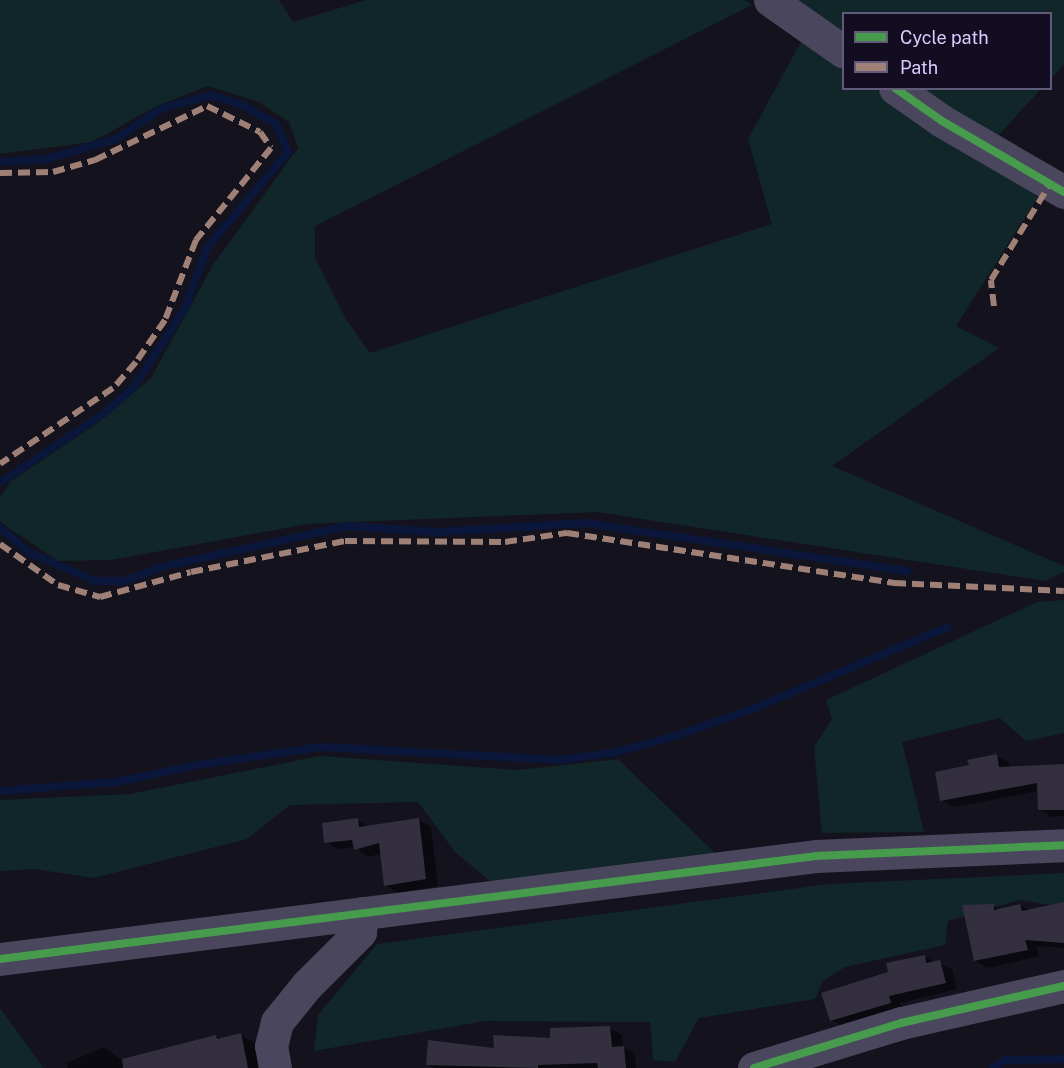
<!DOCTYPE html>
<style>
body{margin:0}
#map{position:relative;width:1064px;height:1068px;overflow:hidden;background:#14121d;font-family:"Public Sans",sans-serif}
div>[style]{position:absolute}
.green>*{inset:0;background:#112629}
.shadow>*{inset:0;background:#0007}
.stream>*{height:8px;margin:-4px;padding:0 4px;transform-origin:4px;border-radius:4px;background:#0a173b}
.building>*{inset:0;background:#332f3f}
.minor>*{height:33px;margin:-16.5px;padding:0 16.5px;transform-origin:16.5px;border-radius:16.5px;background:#4a465e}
.quiet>*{height:6px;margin-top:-3px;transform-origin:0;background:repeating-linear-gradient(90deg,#9e8076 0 12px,transparent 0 18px)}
.cycleway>*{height:8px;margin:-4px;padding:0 4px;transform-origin:4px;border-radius:4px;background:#469c4c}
span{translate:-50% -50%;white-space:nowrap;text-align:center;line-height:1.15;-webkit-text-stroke:5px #120d21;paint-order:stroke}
.legend{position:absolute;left:842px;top:12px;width:210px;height:78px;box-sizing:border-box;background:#120d21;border:2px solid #615a7a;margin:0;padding:8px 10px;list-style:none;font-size:18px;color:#d7cdff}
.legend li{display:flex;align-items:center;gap:12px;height:30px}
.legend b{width:30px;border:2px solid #615a7a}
</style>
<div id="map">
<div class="green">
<i style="clip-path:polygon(0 0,279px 0,293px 22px,366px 0,745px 0,752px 5px,315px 226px,315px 258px,346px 319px,370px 353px,772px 224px,748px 139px,802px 40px,843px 67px,844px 88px,875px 89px,1038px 197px,956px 326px,999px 348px,832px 466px,1064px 566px,1064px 572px,1045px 581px,597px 512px,308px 524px,111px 560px,58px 561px,0 522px,0 497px,11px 481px,96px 424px,151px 378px,213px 265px,298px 148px,289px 122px,259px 102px,208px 86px,157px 106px,92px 142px,0 154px)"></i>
<i style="clip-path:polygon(792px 0,1064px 0,1064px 64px,1051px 79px,1050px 14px,844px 14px,843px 36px)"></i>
<i style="clip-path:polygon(918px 89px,1041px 89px,993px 141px)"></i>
<i style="clip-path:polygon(1064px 600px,1064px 733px,1026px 741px,1000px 718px,902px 742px,924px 832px,822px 833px,814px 747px,832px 719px,826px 700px,1037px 602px)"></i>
<i style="clip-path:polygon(320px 756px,518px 770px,618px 759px,715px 853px,491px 882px,455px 852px,418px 802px,290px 805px,247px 839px,94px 878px,34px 869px,0 871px,0 800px,130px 794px)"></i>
<i style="clip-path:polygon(1064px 873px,1064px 907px,1019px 900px,948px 921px,945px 945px,845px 967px,823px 981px,815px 999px,699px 1018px,675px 1062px,653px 1060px,650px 1022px,485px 1021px,314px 1051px,318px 1015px,377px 944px,829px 884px)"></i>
<i style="clip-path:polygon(0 1008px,40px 1063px,44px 1068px,0 1068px)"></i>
</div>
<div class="shadow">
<i style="clip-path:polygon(996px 755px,1009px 763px,1010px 768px,1064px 766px,1064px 816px,1052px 817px,1040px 810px,1039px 791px,954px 807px,942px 800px,970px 767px)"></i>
<i style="clip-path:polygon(357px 820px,370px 827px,418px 820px,431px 827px,438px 886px,398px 893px,386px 885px,382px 853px,368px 857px,355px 847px,338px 849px,326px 842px)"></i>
<i style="clip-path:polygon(1020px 905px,1030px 911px,1064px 907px,1064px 948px,1037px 946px,1039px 956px,988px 968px,975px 961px,994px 906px,1001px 910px)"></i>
<i style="clip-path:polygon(925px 957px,952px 969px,957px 989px,900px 1003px,903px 1010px,844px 1027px,831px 1020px,889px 973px)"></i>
<i style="clip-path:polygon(610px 1028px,622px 1035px,623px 1047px,635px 1054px,636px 1068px,434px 1068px,427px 1064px)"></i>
<i style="clip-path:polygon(241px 1035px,255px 1043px,269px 1068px,68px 1068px,66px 1063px,105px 1047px,121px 1060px,216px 1036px,221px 1039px)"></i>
</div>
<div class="stream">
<i style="left:0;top:162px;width:47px;rotate:-3.7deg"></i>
<i style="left:47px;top:159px;width:72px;rotate:-16.2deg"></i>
<i style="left:116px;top:139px;width:54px;rotate:-33.7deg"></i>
<i style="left:161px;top:109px;width:51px;rotate:-15.9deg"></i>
<i style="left:210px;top:95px;width:31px;rotate:17deg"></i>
<i style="left:240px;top:104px;width:41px;rotate:29.1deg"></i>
<i style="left:276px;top:124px;width:30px;rotate:67deg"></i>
<i style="left:288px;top:152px;width:126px;rotate:130.2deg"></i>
<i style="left:207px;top:248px;width:64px;rotate:110.1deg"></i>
<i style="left:185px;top:308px;width:94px;rotate:122.8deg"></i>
<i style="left:134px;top:387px;width:41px;rotate:138.9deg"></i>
<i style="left:103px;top:414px;width:124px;rotate:146.2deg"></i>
<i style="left:0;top:528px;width:41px;rotate:39.1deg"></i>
<i style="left:32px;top:554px;width:69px;rotate:22.9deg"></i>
<i style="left:96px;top:581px;width:29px"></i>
<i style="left:125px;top:581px;width:39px;rotate:-21deg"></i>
<i style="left:161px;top:567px;width:191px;rotate:-12.4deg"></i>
<i style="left:348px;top:526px;width:89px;rotate:3.9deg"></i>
<i style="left:437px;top:532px;width:148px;rotate:-3.5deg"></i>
<i style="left:585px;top:523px;width:326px;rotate:8.5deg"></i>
<i style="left:0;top:791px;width:116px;rotate:-4.4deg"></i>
<i style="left:116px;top:782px;width:89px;rotate:-11.7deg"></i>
<i style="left:203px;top:764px;width:119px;rotate:-8.2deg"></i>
<i style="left:321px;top:747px;width:239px;rotate:3.1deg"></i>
<i style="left:560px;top:760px;width:57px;rotate:-8.1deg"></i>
<i style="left:616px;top:752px;width:65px;rotate:-15.1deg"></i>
<i style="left:679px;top:735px;width:81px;rotate:-19.6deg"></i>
<i style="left:755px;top:708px;width:209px;rotate:-22.8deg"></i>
<i style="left:993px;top:1068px;width:14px;rotate:-34deg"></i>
<i style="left:1005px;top:1060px;width:59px;rotate:-1deg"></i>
</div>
<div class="building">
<i style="clip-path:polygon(997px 754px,999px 767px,1064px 764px,1064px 810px,1038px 810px,1037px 783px,940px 801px,935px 772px,969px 765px,967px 760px)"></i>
<i style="clip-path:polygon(358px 818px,359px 827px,419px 818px,426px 879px,384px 886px,379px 843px,354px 850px,352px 840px,324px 843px,322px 823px)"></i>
<i style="clip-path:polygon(1064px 902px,1064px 943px,1025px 940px,1028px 950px,974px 961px,962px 905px,994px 904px,994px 910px,1020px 904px,1022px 911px)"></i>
<i style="clip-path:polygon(925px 955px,926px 963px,940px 960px,946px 983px,889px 996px,891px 1003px,830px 1021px,821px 993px,888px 972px,886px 963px)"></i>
<i style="clip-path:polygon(610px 1026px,612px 1047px,624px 1046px,626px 1068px,598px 1068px,597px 1063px,538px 1065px,538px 1068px,426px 1065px,428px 1040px,494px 1048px,493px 1035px,550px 1038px,550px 1028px)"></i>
<i style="clip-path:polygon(241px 1033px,248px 1068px,123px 1068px,122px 1059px,216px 1035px,217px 1039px)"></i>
</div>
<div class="minor">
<i style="left:770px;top:0;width:90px;rotate:35.1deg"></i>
<i style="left:895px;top:88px;width:57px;rotate:35.1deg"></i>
<i style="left:942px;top:121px;width:141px;rotate:30.2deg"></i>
<i style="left:0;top:959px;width:822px;rotate:-7.19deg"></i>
<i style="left:816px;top:856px;width:248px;rotate:-2.5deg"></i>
<i style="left:275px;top:1068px;width:22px;rotate:-100deg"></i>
<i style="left:271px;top:1046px;width:25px;rotate:-76deg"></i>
<i style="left:277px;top:1022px;width:48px;rotate:-51deg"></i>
<i style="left:307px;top:985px;width:75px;rotate:-45deg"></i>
<i style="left:360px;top:932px;width:19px;rotate:-84deg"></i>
<i style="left:754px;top:1068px;width:154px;rotate:-17deg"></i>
<i style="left:901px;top:1023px;width:167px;rotate:-12.8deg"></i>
</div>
<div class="quiet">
<i style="left:0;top:173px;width:53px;rotate:-1.1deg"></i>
<i style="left:53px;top:172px;width:44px;rotate:-15.9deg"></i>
<i style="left:95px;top:160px;width:124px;rotate:-25.7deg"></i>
<i style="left:207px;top:106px;width:59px;rotate:26.1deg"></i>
<i style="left:260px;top:132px;width:19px;rotate:55deg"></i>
<i style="left:271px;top:148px;width:119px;rotate:129.2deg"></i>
<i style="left:196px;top:240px;width:86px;rotate:111.2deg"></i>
<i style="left:165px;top:320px;width:51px;rotate:124.6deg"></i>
<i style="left:136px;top:362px;width:35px;rotate:131deg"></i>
<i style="left:113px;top:388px;width:136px;rotate:146.1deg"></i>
<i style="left:994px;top:306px;width:26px;rotate:-97deg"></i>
<i style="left:991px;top:280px;width:113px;rotate:-58.4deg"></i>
<i style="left:0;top:544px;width:71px;rotate:35.3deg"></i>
<i style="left:58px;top:585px;width:44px;rotate:15.9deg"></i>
<i style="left:100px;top:597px;width:94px;rotate:-15.4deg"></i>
<i style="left:191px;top:572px;width:157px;rotate:-11.4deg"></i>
<i style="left:345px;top:541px;width:160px;rotate:0.4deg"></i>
<i style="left:505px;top:542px;width:63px;rotate:-8.3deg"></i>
<i style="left:567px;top:533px;width:331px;rotate:8.7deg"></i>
<i style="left:894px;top:583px;width:170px;rotate:2.7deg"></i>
</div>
<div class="cycleway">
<i style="left:895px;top:88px;width:57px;rotate:35.1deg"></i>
<i style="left:942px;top:121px;width:141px;rotate:30.2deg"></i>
<i style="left:0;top:959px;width:822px;rotate:-7.19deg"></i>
<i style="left:816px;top:856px;width:248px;rotate:-2.5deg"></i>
<i style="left:754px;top:1068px;width:154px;rotate:-17deg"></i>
<i style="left:901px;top:1023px;width:167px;rotate:-12.8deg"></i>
</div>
<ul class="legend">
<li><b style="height:8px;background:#469c4c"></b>Cycle path</li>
<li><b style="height:8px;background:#9e8076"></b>Path</li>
</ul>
</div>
